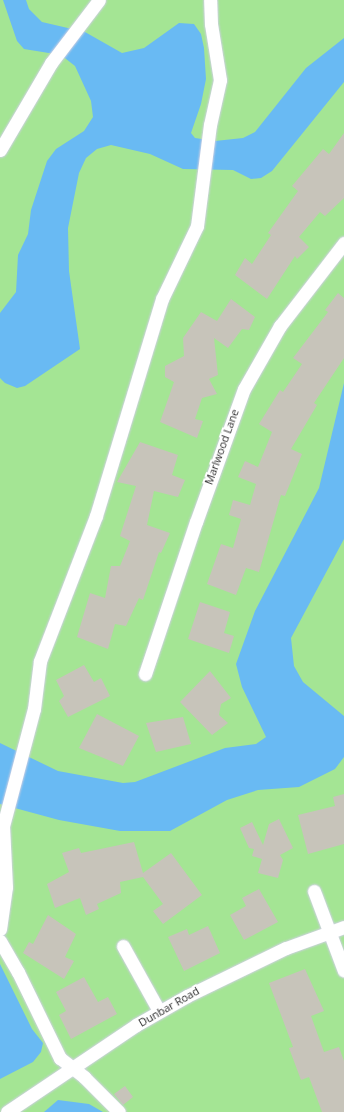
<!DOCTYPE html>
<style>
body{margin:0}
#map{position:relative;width:344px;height:1112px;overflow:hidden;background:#ece7da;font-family:"Open Sans",sans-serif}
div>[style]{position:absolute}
.green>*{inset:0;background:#a4e594}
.water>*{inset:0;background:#69baf3}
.building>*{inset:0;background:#c7c4ba}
.roads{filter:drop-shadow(0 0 1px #cfd0e3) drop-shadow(0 0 1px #cfd0e3)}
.minor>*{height:13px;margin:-6.5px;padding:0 6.5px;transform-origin:6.5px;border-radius:6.5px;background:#fff}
span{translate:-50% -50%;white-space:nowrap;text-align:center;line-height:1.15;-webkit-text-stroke:4px #fff;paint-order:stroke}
.street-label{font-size:11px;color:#292929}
</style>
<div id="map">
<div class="green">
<i style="clip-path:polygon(0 0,344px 0,344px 1112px,0 1112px)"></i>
</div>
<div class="water">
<i style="clip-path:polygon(3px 0,26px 0,29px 9px,42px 22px,85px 32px,122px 53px,144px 48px,179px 23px,194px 24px,201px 34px,204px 48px,206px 79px,201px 104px,191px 133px,195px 138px,215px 141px,243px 138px,255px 132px,306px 68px,344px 38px,344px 82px,272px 171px,261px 178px,251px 179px,233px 170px,183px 169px,150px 154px,111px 145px,97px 149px,86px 158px,79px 173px,68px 228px,69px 271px,80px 349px,25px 386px,17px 388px,5px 383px,0 378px,0 313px,16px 292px,18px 255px,28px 234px,31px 210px,47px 161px,56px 149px,84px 131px,93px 117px,91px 101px,75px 66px,61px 55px,24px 49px,17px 41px)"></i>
<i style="clip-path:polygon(344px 383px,344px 539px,291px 638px,294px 666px,303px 682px,344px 716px,344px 757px,335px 769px,299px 787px,258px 790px,227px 800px,170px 831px,120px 831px,59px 820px,0 804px,0 743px,58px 771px,123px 783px,135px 782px,225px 748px,256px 744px,266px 737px,242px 687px,236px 664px,255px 611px,319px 488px)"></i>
<i style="clip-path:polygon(0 964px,32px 1029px,43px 1043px,41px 1052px,33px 1062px,0 1079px)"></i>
<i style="clip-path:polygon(58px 1100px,89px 1104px,103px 1112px,44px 1112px)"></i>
</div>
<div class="building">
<i style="clip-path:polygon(344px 133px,344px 198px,325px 216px,320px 212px,299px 237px,309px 247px,297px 259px,295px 256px,267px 299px,235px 275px,245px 258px,252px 264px,271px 235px,268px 233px,298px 191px,292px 186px,323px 149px,329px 154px)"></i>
<i style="clip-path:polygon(338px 293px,344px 298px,344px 358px,314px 403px,317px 405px,291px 449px,302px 454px,285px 496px,281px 495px,259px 572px,246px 568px,236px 595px,207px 584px,221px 544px,233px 548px,241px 519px,229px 515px,233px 500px,250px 505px,256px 484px,238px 477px,245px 461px,258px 467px,272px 432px,259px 424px,280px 390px,283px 392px,302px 364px,293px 358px,328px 312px,325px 310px)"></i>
<i style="clip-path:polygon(231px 299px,255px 317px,249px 330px,242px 329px,228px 348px,214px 338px,218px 375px,209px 379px,217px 394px,202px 398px,195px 419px,203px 421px,197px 438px,160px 422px,174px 382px,165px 377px,165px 366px,184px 356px,183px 338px,201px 312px,217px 321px)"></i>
<i style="clip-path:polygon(140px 442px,178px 455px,172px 475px,185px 480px,178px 497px,154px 491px,147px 525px,170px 533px,161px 553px,159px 552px,143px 600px,139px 598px,126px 626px,115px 624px,108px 649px,77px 637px,90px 593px,105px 598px,111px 566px,120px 566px,130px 541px,120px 536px,136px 486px,117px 482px)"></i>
<i style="clip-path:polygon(200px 602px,230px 612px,224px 633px,234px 636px,229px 653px,188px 639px)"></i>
<i style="clip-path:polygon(84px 665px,94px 682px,101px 678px,110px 696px,68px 717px,59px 701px,64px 696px,56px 680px)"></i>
<i style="clip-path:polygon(210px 671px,231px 698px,221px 704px,219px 715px,228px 723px,212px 735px,180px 702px)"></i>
<i style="clip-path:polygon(97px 714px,139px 736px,123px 766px,79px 748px)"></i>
<i style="clip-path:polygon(183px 717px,191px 744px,156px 752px,146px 723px)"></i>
<i style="clip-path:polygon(344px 794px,344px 844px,308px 854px,298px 815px,335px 806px,333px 797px)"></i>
<i style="clip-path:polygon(279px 819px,293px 848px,280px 855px,283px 860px,278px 878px,258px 873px,262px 859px,252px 856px,254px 849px,249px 848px,240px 828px,252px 822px,263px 845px,269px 824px)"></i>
<i style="clip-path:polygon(134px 842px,143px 873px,171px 853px,202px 895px,163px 924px,153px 911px,163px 904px,143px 877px,120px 882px,121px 893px,97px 904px,99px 909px,86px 915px,80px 898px,55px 908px,47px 884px,69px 872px,62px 853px,79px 848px,81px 853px)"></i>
<i style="clip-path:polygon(259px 889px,278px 922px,244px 940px,230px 915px,246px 906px,242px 898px)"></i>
<i style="clip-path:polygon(48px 915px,76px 934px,65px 957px,74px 961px,64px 979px,23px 953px,29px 942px,33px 944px)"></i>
<i style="clip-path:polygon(208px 926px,220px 953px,184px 971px,168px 937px,187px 929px,189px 935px)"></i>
<i style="clip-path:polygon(305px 969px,324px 1011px,311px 1016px,324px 1052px,339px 1047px,344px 1061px,344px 1112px,322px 1112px,309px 1077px,301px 1080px,289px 1048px,293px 1047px,269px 983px)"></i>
<i style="clip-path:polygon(84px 977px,98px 1002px,108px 997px,117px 1014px,71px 1039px,59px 1015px,66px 1011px,56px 992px)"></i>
<i style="clip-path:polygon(125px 1086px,133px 1097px,123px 1105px,114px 1094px)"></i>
</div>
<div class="roads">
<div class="minor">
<i style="left:0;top:150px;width:101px;rotate:-59.6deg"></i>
<i style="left:51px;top:63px;width:79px;rotate:-52.7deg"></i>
<i style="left:145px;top:674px;width:160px;rotate:-71.5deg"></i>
<i style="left:196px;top:522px;width:141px;rotate:-70.2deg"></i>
<i style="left:244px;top:389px;width:73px;rotate:-60.3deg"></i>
<i style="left:280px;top:326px;width:105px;rotate:-52.4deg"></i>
<i style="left:314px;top:891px;width:85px;rotate:69.4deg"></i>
<i style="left:0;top:929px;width:42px;rotate:-81.9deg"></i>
<i style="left:6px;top:887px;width:61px;rotate:-92.8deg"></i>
<i style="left:3px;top:826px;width:121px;rotate:-75.2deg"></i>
<i style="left:34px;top:709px;width:48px;rotate:-82.9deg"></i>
<i style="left:40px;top:661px;width:155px;rotate:-68.9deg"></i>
<i style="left:96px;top:516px;width:227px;rotate:-73.1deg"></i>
<i style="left:162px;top:299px;width:81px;rotate:-64.4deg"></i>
<i style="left:197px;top:226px;width:102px;rotate:-82.7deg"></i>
<i style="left:210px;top:125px;width:46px;rotate:-77.5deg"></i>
<i style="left:220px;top:80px;width:57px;rotate:-99.1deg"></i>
<i style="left:211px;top:24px;width:24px;rotate:-92deg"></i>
<i style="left:0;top:941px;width:36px;rotate:60deg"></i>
<i style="left:18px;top:972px;width:96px;rotate:64deg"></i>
<i style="left:60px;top:1058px;width:31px;rotate:38deg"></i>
<i style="left:84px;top:1077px;width:49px;rotate:45deg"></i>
<i style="left:123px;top:946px;width:74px;rotate:61deg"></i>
<i style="left:7px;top:1112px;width:156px;rotate:-34deg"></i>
<i style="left:136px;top:1025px;width:59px;rotate:-29.6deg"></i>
<i style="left:187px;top:996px;width:110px;rotate:-25.9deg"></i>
<i style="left:286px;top:948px;width:62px;rotate:-19.9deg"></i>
</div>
</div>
<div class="street-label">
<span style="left:222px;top:447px;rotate:-70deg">Marlwood Lane</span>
<span style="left:169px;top:1007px;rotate:-30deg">Dunbar Road</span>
</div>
</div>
